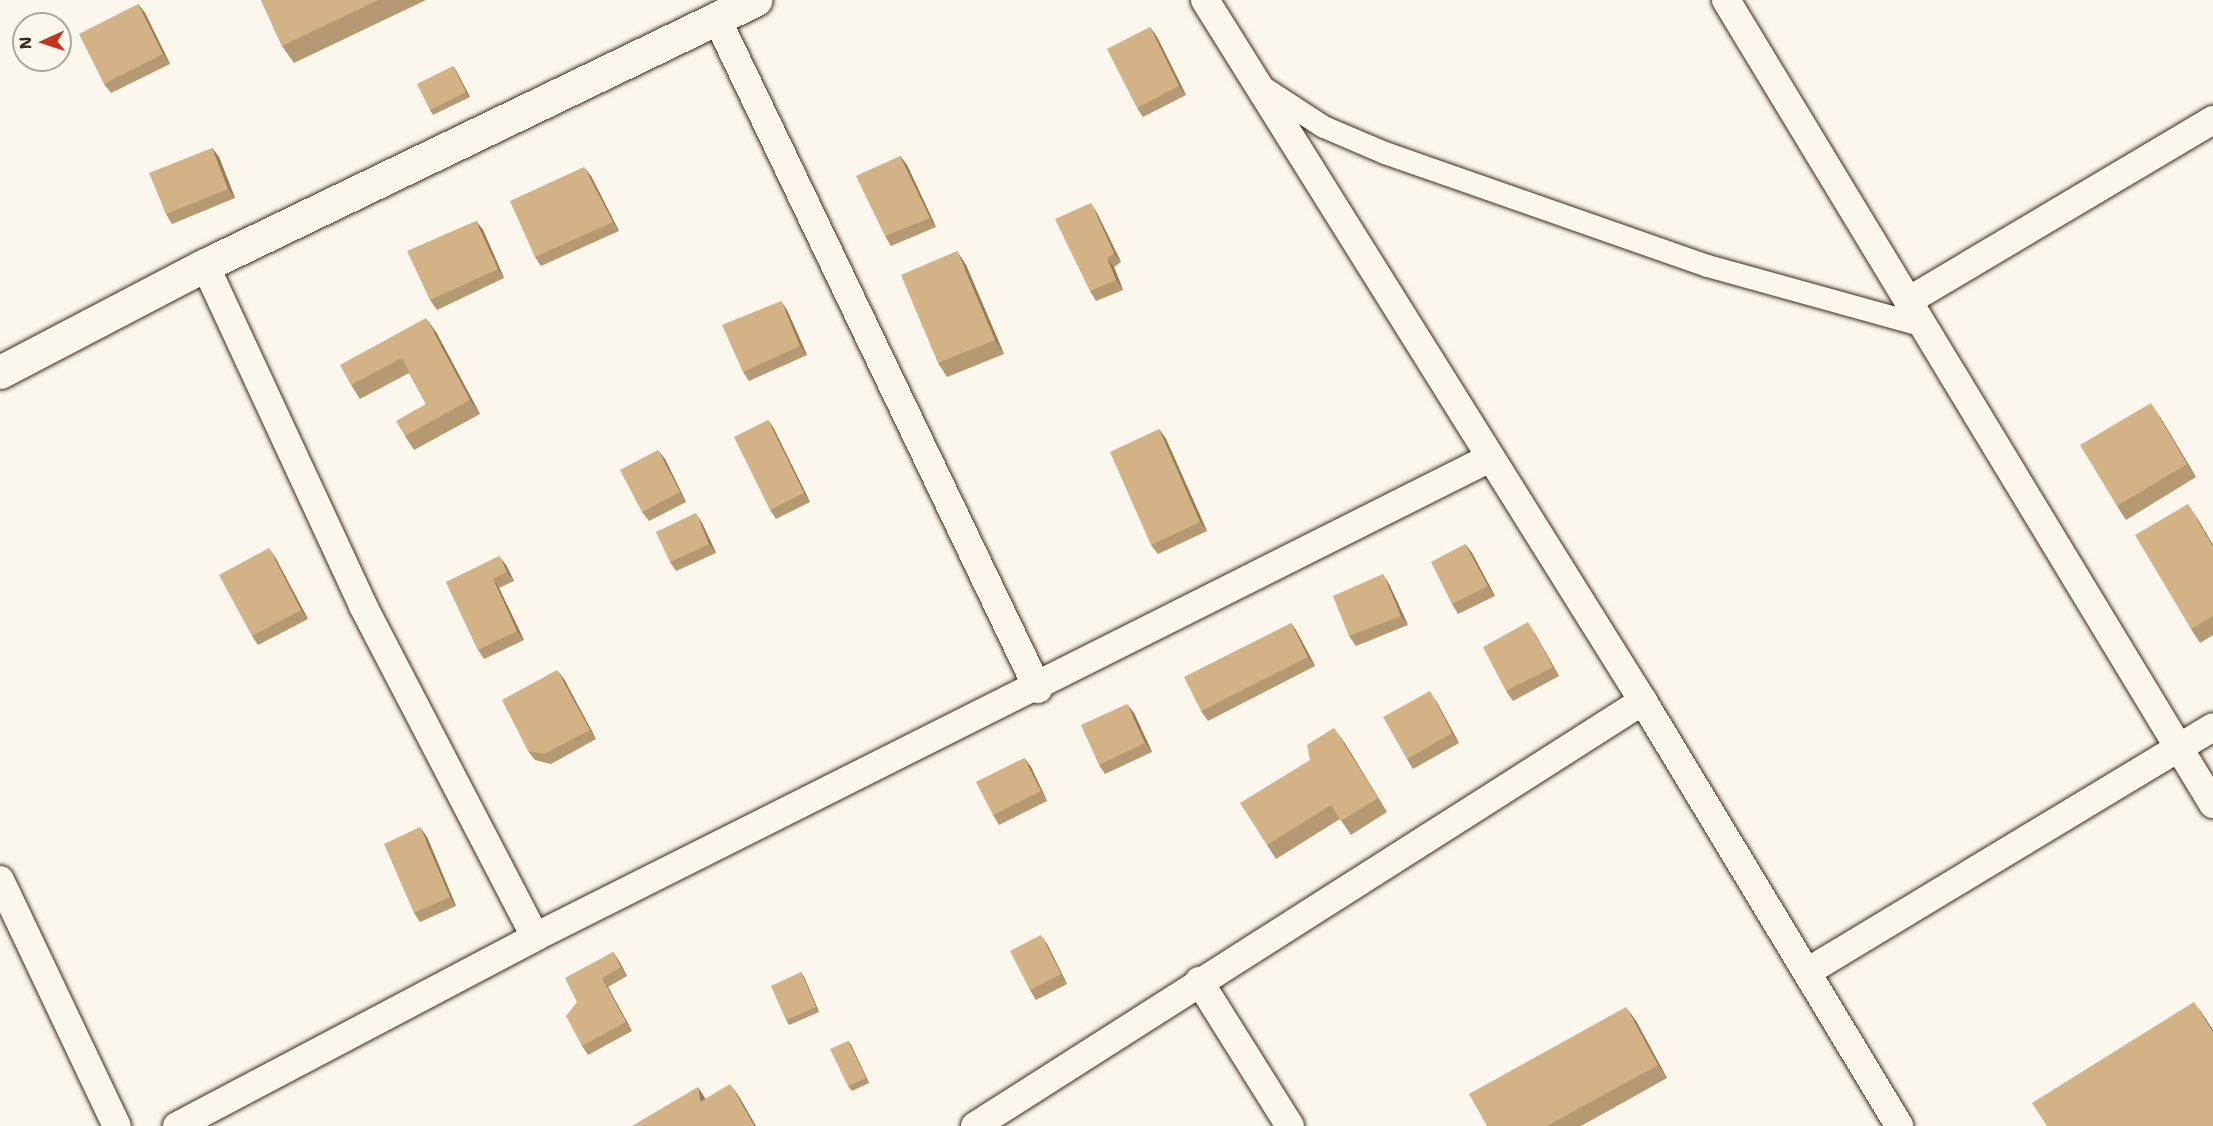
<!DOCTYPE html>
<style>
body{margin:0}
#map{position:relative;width:2213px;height:1126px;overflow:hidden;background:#fbf7ec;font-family:"Shantell Sans",sans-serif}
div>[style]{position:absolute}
.roads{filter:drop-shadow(0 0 2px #3b2a1e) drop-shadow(0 0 2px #3b2a1e)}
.pedestrian>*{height:22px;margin:-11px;padding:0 11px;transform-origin:11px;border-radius:11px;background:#fbf7ec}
.minor>*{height:28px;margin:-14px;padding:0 14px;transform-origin:14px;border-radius:14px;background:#fbf7ec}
.tertiary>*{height:33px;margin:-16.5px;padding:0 16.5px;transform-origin:16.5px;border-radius:16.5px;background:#fbf7ec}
.wall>*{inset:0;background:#b59973}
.shaded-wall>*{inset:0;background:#947d5e}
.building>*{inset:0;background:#d3b286}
span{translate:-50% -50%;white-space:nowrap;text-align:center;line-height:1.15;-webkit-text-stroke:5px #fbf7ec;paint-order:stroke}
.north{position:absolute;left:12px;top:12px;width:60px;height:60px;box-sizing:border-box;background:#fbf7ec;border:2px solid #aea59a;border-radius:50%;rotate:267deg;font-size:16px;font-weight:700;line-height:24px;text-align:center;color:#3b2a1e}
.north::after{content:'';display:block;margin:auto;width:21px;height:27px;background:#c8321e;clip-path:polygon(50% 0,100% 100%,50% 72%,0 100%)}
</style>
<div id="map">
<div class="roads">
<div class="pedestrian">
<i style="left:1261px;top:86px;width:75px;rotate:33.1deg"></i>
<i style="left:1324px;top:127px;width:66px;rotate:23.1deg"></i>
<i style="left:1385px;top:153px;width:342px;rotate:19.3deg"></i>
<i style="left:1708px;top:266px;width:225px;rotate:15.5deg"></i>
</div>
<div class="minor">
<i style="left:1205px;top:0;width:827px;rotate:58deg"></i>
<i style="left:1643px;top:701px;width:496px;rotate:58.9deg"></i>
<i style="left:1726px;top:0;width:940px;rotate:58.8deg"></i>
<i style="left:717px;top:19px;width:743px;rotate:64.4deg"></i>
<i style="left:205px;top:265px;width:376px;rotate:65.1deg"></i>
<i style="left:363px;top:606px;width:373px;rotate:62.5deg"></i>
<i style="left:1908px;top:301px;width:355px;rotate:-30.7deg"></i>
<i style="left:0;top:880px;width:272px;rotate:64.6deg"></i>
<i style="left:1807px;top:972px;width:474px;rotate:-31.1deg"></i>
<i style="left:1199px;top:981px;width:171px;rotate:57.9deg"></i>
<i style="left:177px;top:1126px;width:405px;rotate:-27.8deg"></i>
<i style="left:535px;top:937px;width:1068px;rotate:-26.64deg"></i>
<i style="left:975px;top:1126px;width:792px;rotate:-32.47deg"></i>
</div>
<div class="tertiary">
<i style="left:0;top:372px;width:231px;rotate:-27.6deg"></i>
<i style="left:205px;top:265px;width:611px;rotate:-25.73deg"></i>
</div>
</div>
<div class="wall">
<i style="clip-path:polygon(261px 0,426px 0,294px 63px,282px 46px)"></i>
<i style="clip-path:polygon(138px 4px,145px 13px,170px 64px,111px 93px,104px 84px)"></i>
<i style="clip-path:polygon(1150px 27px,1157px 37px,1186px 95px,1143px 117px,1137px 108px)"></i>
<i style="clip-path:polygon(453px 66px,470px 97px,433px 115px,430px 110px)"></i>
<i style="clip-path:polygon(212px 148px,219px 157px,235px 198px,172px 224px,166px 214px)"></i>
<i style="clip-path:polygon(900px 156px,907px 165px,936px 227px,891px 246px,885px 236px)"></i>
<i style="clip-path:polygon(591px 176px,619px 231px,541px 266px,535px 257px)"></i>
<i style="clip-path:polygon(1097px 213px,1121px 262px,1114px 267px,1123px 290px,1096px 301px,1090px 291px)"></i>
<i style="clip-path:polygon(476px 221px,483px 230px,504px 278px,437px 310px,430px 300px)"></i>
<i style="clip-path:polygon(966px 265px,1004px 354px,947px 377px,938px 363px)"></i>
<i style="clip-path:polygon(787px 310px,807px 355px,749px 381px,743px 372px)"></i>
<i style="clip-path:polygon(436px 332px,480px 414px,414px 450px,405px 436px,426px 404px,409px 373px,360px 399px,351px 385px)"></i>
<i style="clip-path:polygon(2160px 417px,2196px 477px,2126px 520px,2117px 506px)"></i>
<i style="clip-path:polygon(768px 420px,774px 429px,810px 502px,776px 519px,770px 510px)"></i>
<i style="clip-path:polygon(1159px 429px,1166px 439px,1207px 531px,1158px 554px,1151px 545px)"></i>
<i style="clip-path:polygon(665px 459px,686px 502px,649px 521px,642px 512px)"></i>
<i style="clip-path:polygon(2197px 518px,2213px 545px,2213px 635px,2200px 643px,2191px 629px)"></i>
<i style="clip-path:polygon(702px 523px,716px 553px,676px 571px,670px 562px)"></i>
<i style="clip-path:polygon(1465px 544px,1472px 553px,1495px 596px,1458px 614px,1452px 604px)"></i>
<i style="clip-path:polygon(275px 557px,308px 619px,258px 645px,252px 636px)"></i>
<i style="clip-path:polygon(506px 565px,514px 581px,499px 588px,524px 640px,484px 659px,478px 650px,446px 582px)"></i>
<i style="clip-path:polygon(1389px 584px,1408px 625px,1356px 646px,1349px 636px)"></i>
<i style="clip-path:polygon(1291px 623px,1297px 632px,1315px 666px,1208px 721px,1201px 711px)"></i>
<i style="clip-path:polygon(1534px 632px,1559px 676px,1513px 701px,1506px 691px)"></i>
<i style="clip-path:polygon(564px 679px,596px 739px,551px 764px,535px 760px,528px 751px)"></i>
<i style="clip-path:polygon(1436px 701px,1459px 743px,1413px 769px,1407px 759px)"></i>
<i style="clip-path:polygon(1134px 713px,1152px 752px,1105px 774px,1099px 765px)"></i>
<i style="clip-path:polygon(1344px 742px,1387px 812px,1351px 835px,1340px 819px,1276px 859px,1267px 845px)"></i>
<i style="clip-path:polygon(1024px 758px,1031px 767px,1047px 801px,999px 825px,993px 815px)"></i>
<i style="clip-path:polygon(427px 837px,456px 906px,420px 922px,414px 913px)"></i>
<i style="clip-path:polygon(1047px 944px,1067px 984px,1036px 1000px,1030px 990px)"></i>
<i style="clip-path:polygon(613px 952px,619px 961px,627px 976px,608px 987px,632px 1031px,588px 1055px,582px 1046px,577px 1002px)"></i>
<i style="clip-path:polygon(801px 972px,804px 977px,819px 1012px,789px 1025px,786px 1020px)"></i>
<i style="clip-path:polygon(1636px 1021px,1667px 1078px,1581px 1126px,1487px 1126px)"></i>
<i style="clip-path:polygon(848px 1041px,851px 1045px,869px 1083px,852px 1091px,848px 1086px)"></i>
</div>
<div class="shaded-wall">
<i style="clip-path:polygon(138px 4px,145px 13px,170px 64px,163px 54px)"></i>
<i style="clip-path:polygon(1150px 27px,1157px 37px,1186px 95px,1179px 86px)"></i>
<i style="clip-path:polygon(453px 66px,456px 70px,470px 97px,466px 92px)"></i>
<i style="clip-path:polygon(212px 148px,219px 157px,235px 198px,228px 189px)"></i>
<i style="clip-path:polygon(900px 156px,907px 165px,936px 227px,930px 218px)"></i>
<i style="clip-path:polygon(584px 167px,591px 176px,619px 231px,613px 222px)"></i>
<i style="clip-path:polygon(1091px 203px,1097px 213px,1121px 262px,1114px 253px)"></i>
<i style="clip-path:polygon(476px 221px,483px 230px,504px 278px,498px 269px)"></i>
<i style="clip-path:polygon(957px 251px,966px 265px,1004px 354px,995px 340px)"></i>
<i style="clip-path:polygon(1107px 258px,1114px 267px,1123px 290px,1116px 280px)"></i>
<i style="clip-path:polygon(781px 301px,787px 310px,807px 355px,800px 346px)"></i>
<i style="clip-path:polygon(426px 318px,436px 332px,480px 414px,470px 400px)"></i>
<i style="clip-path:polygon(2151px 403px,2160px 417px,2196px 477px,2187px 464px)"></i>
<i style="clip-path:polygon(768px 420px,774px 429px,810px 502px,804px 493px)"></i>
<i style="clip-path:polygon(1159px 429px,1166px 439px,1207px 531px,1200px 522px)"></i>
<i style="clip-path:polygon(658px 450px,665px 459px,686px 502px,680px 492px)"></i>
<i style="clip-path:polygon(2188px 504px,2197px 518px,2213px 545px,2213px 547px)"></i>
<i style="clip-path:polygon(696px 513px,702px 523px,716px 553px,709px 544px)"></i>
<i style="clip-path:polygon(1465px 544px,1472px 553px,1495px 596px,1488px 586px)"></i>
<i style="clip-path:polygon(269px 548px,275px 557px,308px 619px,301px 610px)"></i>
<i style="clip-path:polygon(499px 556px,506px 565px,514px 581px,507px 572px)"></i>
<i style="clip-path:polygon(1383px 574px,1389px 584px,1408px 625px,1401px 616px)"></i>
<i style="clip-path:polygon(493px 579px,499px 588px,524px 640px,517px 631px)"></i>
<i style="clip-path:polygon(1528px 622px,1534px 632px,1559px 676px,1553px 667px)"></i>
<i style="clip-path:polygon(1291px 623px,1297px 632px,1315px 666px,1308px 657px)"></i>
<i style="clip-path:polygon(557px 670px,564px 679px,596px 739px,590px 730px)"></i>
<i style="clip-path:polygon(1430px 691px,1436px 701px,1459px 743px,1452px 733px)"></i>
<i style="clip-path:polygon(1127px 704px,1134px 713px,1152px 752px,1145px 743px)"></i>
<i style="clip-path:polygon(1334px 728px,1344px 742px,1387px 812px,1378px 798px)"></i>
<i style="clip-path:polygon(1024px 758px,1031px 767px,1047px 801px,1041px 791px)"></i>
<i style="clip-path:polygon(420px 827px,427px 837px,456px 906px,450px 897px)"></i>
<i style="clip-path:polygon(1041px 935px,1047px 944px,1067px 984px,1061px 974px)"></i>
<i style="clip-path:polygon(613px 952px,619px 961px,627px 976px,621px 967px)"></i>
<i style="clip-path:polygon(801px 972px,804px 977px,819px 1012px,816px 1007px)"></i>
<i style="clip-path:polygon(602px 978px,608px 987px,632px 1031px,626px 1022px)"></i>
<i style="clip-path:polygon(2194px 1002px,2206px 1019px,2213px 1030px,2213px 1033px)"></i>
<i style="clip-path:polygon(1626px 1007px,1636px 1021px,1667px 1078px,1658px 1065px)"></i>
<i style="clip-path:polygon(848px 1041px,851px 1045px,869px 1083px,866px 1078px)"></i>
<i style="clip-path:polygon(730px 1084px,740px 1098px,756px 1126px,754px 1126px)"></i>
<i style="clip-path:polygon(698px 1087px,707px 1101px,700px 1102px)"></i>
</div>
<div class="building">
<i style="clip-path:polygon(261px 0,378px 0,282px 46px)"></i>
<i style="clip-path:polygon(138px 4px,163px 54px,104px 84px,79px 34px)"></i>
<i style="clip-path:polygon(1150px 27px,1179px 86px,1137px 108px,1107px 49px)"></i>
<i style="clip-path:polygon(453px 66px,466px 92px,430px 110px,417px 84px)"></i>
<i style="clip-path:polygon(212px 148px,228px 189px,166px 214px,149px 173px)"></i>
<i style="clip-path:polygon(900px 156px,930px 218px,885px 236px,856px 176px)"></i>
<i style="clip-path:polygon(584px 167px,613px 222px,535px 257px,510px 201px)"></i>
<i style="clip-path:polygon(1091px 203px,1114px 253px,1107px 258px,1116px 280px,1090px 291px,1055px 219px)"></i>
<i style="clip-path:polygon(476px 221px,498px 269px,430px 300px,407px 251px)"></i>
<i style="clip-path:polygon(957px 251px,995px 340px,938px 363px,901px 275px)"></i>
<i style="clip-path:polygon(781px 301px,800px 346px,743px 372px,722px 325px)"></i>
<i style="clip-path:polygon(426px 318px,470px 400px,405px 436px,396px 421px,426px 404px,402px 358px,351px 385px,340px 365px)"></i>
<i style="clip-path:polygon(2151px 403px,2187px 464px,2117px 506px,2080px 445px)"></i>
<i style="clip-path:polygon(768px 420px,804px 493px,770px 510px,734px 437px)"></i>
<i style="clip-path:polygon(1159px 429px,1200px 522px,1151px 545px,1110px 452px)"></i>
<i style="clip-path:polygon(658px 450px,680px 492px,642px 512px,620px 470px)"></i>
<i style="clip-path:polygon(2188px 504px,2213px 547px,2213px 616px,2191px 629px,2135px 535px)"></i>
<i style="clip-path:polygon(696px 513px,709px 544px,670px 562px,656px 532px)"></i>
<i style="clip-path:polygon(1465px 544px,1488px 586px,1452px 604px,1431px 562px)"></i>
<i style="clip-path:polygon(269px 548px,301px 610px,252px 636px,219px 575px)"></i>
<i style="clip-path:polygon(499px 556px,507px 572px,493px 579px,517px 631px,478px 650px,446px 582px)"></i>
<i style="clip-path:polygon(1383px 574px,1401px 616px,1349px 636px,1333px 596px)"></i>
<i style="clip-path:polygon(1528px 622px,1553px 667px,1506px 691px,1483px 647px)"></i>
<i style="clip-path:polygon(1291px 623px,1308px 657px,1201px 711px,1184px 677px)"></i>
<i style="clip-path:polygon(557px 670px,590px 730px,544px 754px,528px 751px,502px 700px)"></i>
<i style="clip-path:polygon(1430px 691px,1452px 733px,1407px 759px,1383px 717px)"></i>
<i style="clip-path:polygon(1127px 704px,1145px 743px,1099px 765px,1081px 725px)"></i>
<i style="clip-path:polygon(1334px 728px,1378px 798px,1341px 821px,1331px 805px,1267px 845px,1240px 803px,1310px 760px,1307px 745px)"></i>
<i style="clip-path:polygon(1024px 758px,1041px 791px,993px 815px,976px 782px)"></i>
<i style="clip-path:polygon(420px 827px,450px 897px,414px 913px,384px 844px)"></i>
<i style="clip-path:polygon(1041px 935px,1061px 974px,1030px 990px,1010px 951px)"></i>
<i style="clip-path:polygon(613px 952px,621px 967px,602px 978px,626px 1022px,582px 1046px,566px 1016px,577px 1002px,565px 978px)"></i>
<i style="clip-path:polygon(801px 972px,816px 1007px,786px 1020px,771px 986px)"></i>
<i style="clip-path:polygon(2194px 1002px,2213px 1033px,2213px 1126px,2047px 1126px,2032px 1103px)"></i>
<i style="clip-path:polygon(1626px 1007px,1658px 1065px,1547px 1126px,1487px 1126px,1469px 1094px)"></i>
<i style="clip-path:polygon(848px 1041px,866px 1078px,848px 1086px,830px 1049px)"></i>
<i style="clip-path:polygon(730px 1084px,754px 1126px,632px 1126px,698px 1087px,700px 1102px)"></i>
</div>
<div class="north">N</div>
</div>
